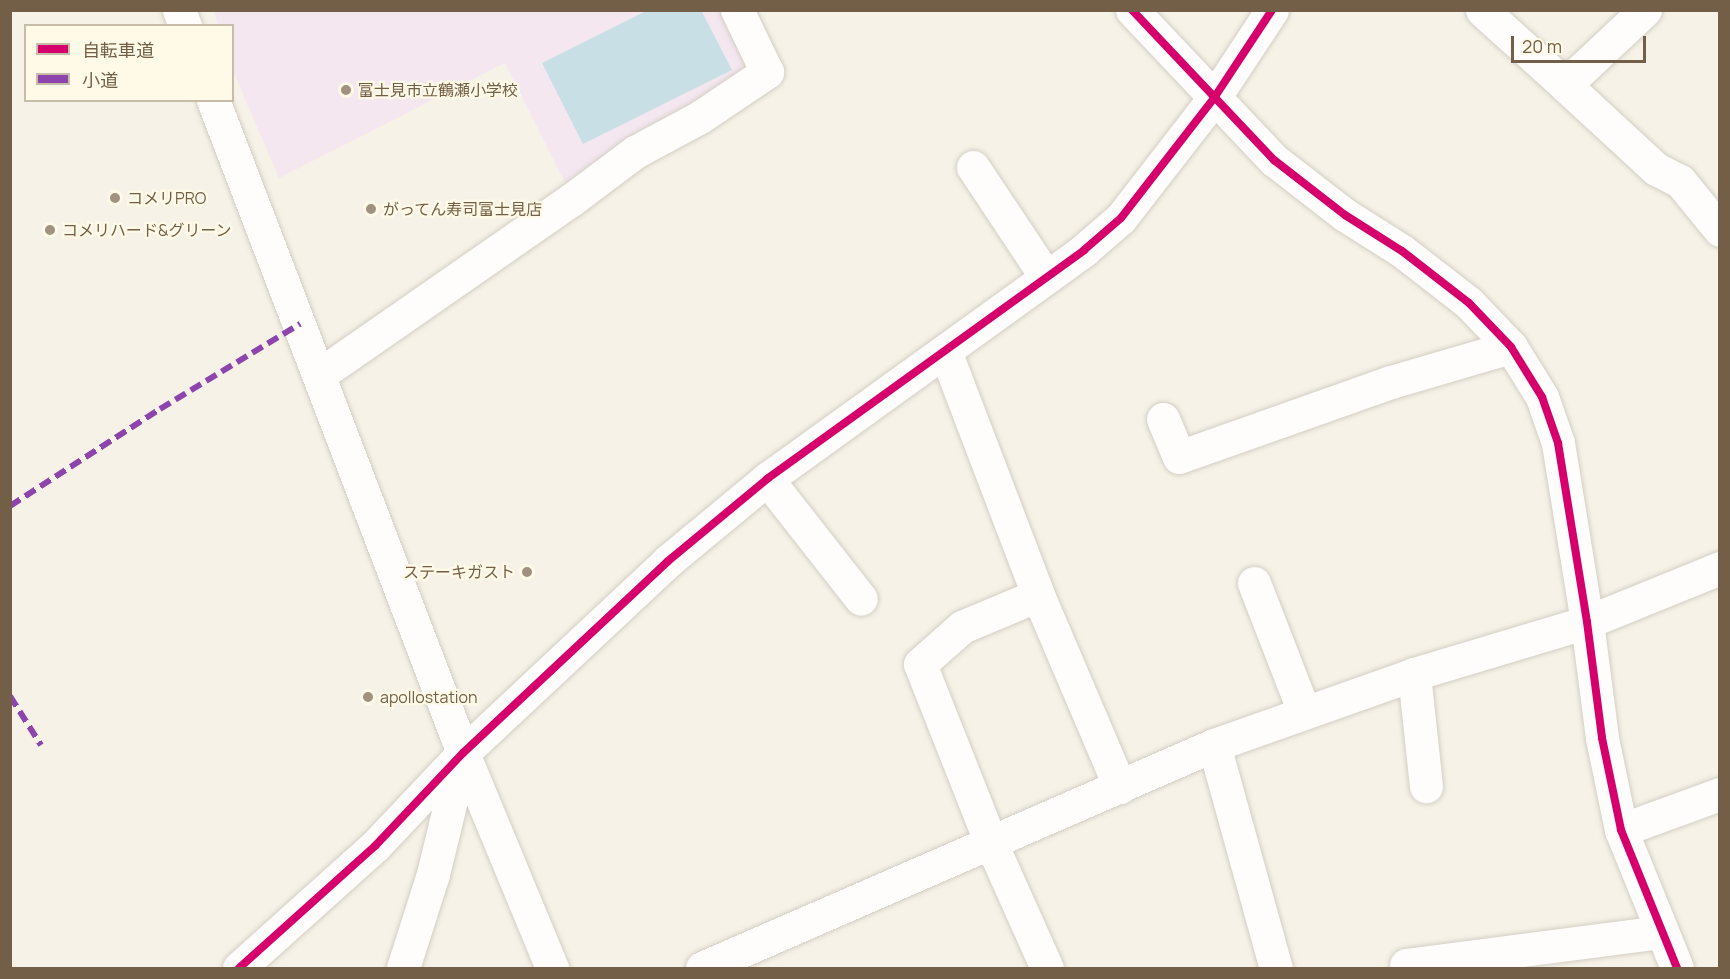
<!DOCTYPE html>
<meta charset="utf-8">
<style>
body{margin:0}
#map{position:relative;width:1730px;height:979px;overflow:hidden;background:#f6f2e7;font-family:Manrope,"Noto Sans JP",sans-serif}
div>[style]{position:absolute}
.education>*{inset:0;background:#f4e7f0}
.water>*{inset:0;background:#c9dfe6}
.roads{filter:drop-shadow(0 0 2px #d4cec5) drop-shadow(0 0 2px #d4cec5)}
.minor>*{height:33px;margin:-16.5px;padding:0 16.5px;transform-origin:16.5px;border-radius:16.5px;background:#fefdfb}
.quiet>*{height:6px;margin-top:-3px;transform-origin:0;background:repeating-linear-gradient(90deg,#8e44ad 0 12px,transparent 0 18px)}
.cycleway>*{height:8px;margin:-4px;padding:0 4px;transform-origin:4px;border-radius:4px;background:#d6006c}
.dots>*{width:16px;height:16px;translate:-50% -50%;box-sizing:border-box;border:3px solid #fffae7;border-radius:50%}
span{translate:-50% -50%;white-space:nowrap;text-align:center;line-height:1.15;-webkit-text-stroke:4.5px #fffae7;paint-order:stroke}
.poi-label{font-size:16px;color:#735f48}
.left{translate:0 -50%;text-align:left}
.right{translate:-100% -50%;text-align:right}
.frame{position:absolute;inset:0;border:12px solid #735f48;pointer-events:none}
.legend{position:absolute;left:24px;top:24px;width:210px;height:78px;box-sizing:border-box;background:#fffae7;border:2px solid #c7bca7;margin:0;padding:8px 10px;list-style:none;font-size:18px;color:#735f48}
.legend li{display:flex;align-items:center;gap:12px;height:30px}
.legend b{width:30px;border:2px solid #c7bca7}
.scale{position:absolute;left:1511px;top:36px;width:135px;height:27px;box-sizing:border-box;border:3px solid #735f48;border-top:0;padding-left:8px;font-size:18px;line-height:21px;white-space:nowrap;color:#735f48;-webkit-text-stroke:4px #fffae7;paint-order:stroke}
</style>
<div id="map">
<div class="education">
<i style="clip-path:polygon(214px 11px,720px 11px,747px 61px,745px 73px,627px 140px,565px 183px,505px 63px,279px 178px,233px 71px,232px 26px,218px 25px)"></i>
</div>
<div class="water">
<i style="clip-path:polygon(701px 10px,732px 70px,583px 144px,542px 63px,646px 11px)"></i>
</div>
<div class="roads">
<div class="minor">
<i style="left:179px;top:10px;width:17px;rotate:69deg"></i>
<i style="left:1132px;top:10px;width:207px;rotate:46.6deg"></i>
<i style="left:1274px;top:160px;width:90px;rotate:37.8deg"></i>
<i style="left:1345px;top:215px;width:67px;rotate:32.3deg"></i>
<i style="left:1402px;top:251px;width:85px;rotate:37.8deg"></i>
<i style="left:1469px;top:303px;width:61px;rotate:46.3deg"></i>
<i style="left:1511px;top:347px;width:59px;rotate:58.2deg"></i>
<i style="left:1542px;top:397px;width:49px;rotate:70.8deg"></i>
<i style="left:1558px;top:443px;width:181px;rotate:80.8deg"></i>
<i style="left:1587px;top:622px;width:117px;rotate:82.6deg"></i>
<i style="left:1602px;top:738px;width:94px;rotate:78.3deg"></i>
<i style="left:1621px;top:830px;width:149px;rotate:67.9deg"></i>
<i style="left:1482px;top:10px;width:112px;rotate:42.1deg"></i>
<i style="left:1565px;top:85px;width:110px;rotate:-43.2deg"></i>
<i style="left:1565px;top:85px;width:124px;rotate:42.7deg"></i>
<i style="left:1656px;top:169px;width:27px;rotate:27deg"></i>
<i style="left:1680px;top:181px;width:63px;rotate:50.8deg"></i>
<i style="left:213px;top:100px;width:699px;rotate:69.05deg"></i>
<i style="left:463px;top:753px;width:233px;rotate:67.5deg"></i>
<i style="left:973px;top:167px;width:132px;rotate:56.4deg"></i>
<i style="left:945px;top:351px;width:261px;rotate:69.1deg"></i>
<i style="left:1038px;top:595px;width:209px;rotate:66.9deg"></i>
<i style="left:319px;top:375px;width:307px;rotate:-34.8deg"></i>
<i style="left:571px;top:200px;width:80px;rotate:-36.9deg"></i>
<i style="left:635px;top:152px;width:74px;rotate:-28.3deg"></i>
<i style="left:700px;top:117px;width:81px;rotate:-33.9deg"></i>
<i style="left:767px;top:72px;width:69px;rotate:-115.8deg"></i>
<i style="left:1163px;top:419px;width:41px;rotate:67.2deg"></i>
<i style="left:1179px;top:457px;width:225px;rotate:-19.5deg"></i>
<i style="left:1391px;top:382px;width:125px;rotate:-16.3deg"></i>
<i style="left:767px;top:479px;width:152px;rotate:51.9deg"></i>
<i style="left:1254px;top:583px;width:138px;rotate:68.8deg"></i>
<i style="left:1038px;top:595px;width:82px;rotate:157.2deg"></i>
<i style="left:962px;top:627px;width:56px;rotate:138.6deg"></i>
<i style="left:920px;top:664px;width:193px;rotate:68.4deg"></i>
<i style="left:991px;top:843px;width:137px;rotate:65.9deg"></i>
<i style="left:1414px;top:674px;width:113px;rotate:83.9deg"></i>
<i style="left:1214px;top:745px;width:231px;rotate:74.5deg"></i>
<i style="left:1621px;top:830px;width:105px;rotate:-20deg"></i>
<i style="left:1406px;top:965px;width:257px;rotate:-7.4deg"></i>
<i style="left:239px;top:968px;width:183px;rotate:-41.9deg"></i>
<i style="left:375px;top:846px;width:128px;rotate:-46.6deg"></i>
<i style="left:463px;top:753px;width:281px;rotate:-43.1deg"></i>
<i style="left:668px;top:561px;width:129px;rotate:-39.6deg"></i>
<i style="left:767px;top:479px;width:391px;rotate:-35.8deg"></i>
<i style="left:1084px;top:250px;width:49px;rotate:-40.9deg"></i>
<i style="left:1121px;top:218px;width:152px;rotate:-52.2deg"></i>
<i style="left:1214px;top:98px;width:105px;rotate:-56.6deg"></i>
<i style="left:403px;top:968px;width:99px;rotate:-72.3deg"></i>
<i style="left:433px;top:874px;width:122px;rotate:-76.3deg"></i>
<i style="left:702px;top:968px;width:558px;rotate:-23.54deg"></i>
<i style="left:1214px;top:745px;width:212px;rotate:-19.5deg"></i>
<i style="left:1414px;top:674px;width:181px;rotate:-16.7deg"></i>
<i style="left:1587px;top:622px;width:144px;rotate:-22.1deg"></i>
</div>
</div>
<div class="quiet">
<i style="left:10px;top:506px;width:179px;rotate:-32.9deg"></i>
<i style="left:160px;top:409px;width:164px;rotate:-31.3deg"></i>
<i style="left:10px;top:696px;width:58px;rotate:57.7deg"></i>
</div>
<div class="cycleway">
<i style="left:1132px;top:10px;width:207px;rotate:46.6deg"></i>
<i style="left:1274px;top:160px;width:90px;rotate:37.8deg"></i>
<i style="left:1345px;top:215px;width:67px;rotate:32.3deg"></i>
<i style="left:1402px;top:251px;width:85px;rotate:37.8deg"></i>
<i style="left:1469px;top:303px;width:61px;rotate:46.3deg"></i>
<i style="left:1511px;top:347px;width:59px;rotate:58.2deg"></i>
<i style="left:1542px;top:397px;width:49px;rotate:70.8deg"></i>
<i style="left:1558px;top:443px;width:181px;rotate:80.8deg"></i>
<i style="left:1587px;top:622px;width:117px;rotate:82.6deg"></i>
<i style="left:1602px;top:738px;width:94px;rotate:78.3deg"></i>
<i style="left:1621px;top:830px;width:149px;rotate:67.9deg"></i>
<i style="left:239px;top:968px;width:183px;rotate:-41.9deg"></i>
<i style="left:375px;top:846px;width:128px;rotate:-46.6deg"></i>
<i style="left:463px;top:753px;width:281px;rotate:-43.1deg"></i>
<i style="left:668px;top:561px;width:129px;rotate:-39.6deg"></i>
<i style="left:767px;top:479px;width:391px;rotate:-35.8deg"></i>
<i style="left:1084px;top:250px;width:49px;rotate:-40.9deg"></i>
<i style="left:1121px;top:218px;width:152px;rotate:-52.2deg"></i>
<i style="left:1214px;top:98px;width:105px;rotate:-56.6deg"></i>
</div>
<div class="dots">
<i style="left:346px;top:90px;background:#a19280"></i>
<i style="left:115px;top:198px;background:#a19280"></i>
<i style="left:371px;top:209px;background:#a19280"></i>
<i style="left:50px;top:230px;background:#a19280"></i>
<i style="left:527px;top:572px;background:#a19280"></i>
<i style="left:368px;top:697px;background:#a19280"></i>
</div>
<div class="poi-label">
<span class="left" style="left:358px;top:90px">富士見市立鶴瀬小学校</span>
<span class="left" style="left:127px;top:198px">コメリPRO</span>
<span class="left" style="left:383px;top:209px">がってん寿司富士見店</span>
<span class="left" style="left:62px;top:230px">コメリハード&amp;グリーン</span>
<span class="right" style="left:515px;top:572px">ステーキガスト</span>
<span class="left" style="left:380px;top:697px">apollostation</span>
</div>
<div class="frame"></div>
<ul class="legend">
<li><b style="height:8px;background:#d6006c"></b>自転車道</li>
<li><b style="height:8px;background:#8e44ad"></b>小道</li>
</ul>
<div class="scale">20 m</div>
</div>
